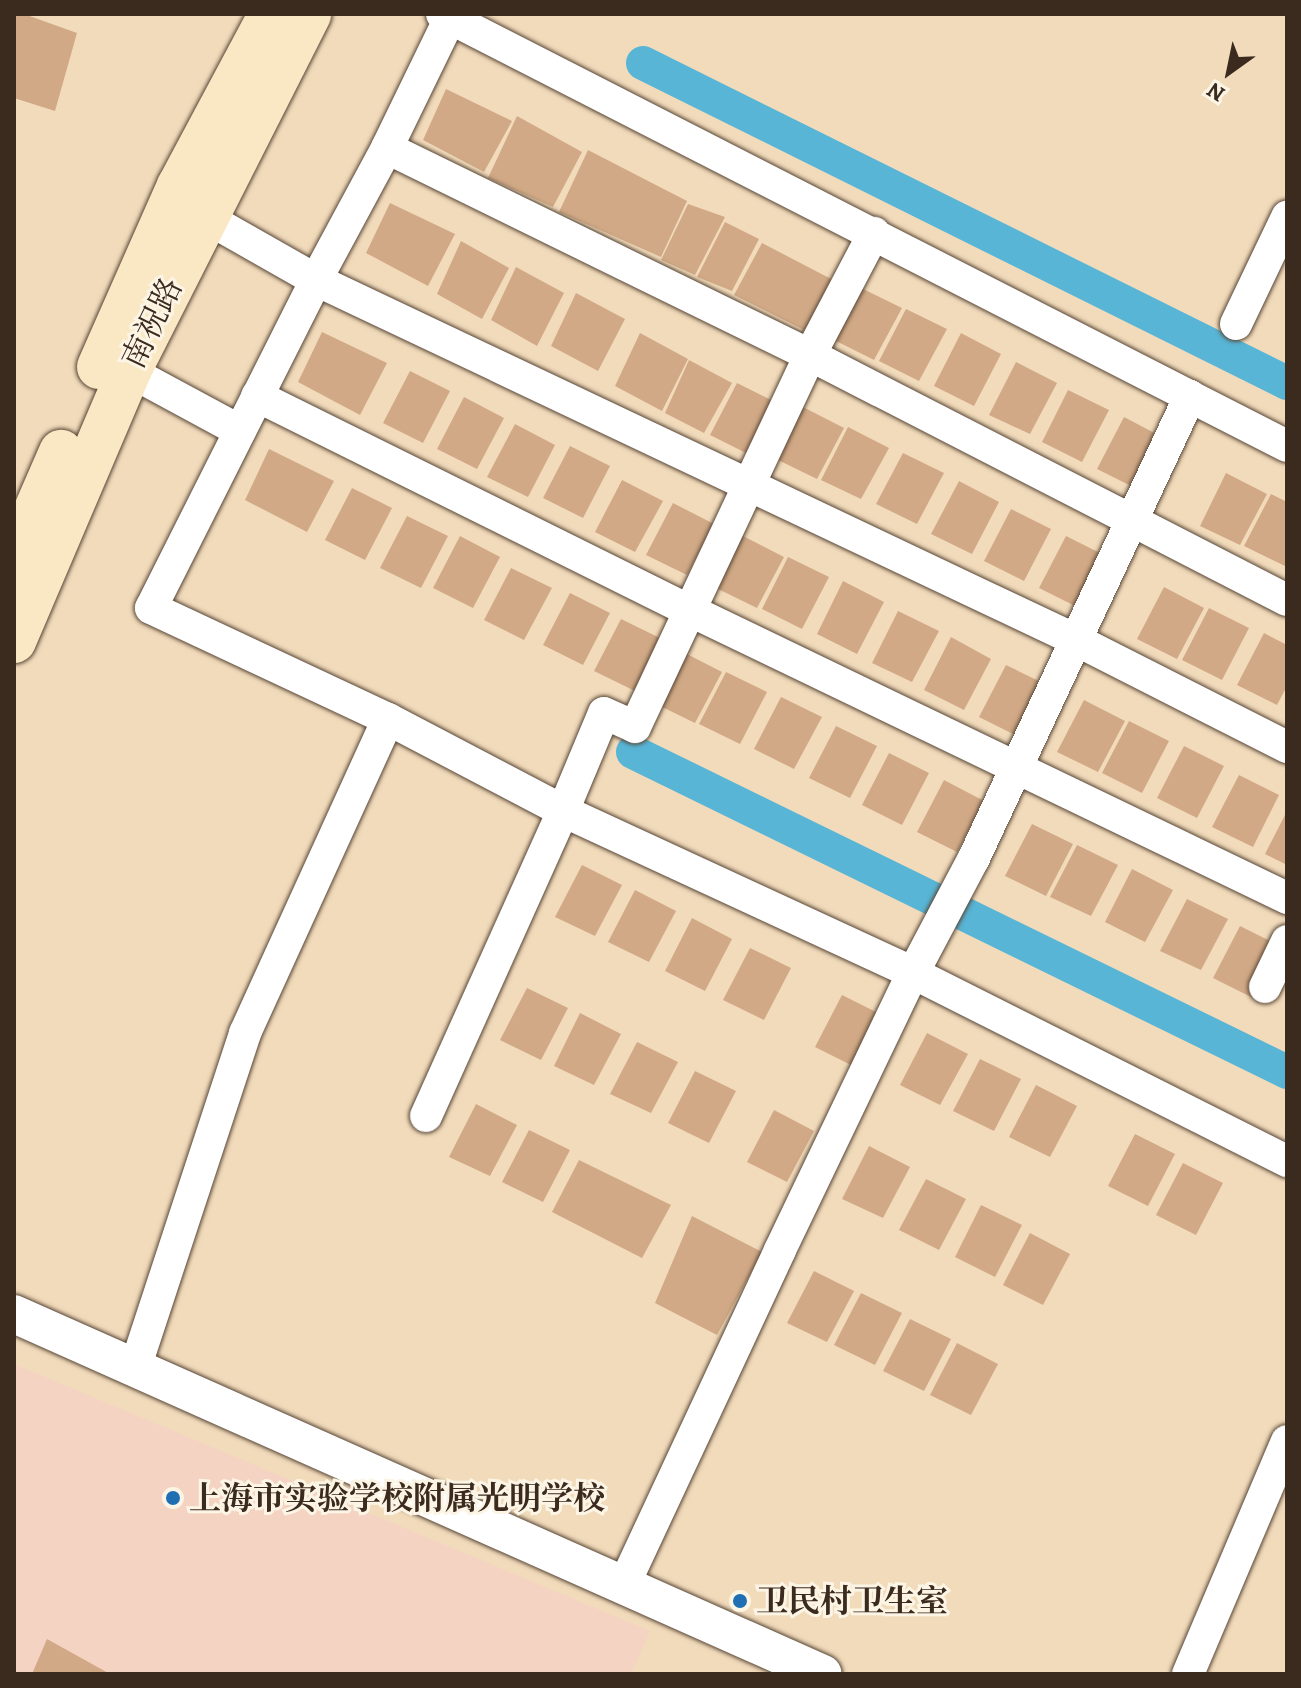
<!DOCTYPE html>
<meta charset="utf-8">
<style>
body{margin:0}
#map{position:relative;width:1301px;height:1688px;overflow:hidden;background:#f2dbbb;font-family:Alegreya,"Noto Serif SC",serif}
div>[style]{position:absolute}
.built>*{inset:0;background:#f5d3c2}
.canal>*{height:34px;margin:-17px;padding:0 17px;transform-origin:17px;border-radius:17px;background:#58b5d6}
.building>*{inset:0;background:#d1a986}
.roads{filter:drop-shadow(0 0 2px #564536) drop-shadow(0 0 2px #564536)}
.minor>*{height:32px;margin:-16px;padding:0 16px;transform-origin:16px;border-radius:16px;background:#fff}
.tertiary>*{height:38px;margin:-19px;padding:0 19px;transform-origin:19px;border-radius:19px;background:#fff}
.secondary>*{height:44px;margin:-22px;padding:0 22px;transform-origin:22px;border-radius:22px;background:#fae7c3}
.dots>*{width:22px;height:22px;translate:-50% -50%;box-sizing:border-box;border:4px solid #fcf5e5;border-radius:50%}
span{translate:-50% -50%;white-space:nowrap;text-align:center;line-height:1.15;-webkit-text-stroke:6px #fcf5e5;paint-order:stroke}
.street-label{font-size:32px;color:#3b2a1e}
.poi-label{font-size:32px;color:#3b2a1e;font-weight:700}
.left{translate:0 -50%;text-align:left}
.frame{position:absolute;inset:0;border:16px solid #3b2a1e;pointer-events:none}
.north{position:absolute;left:1189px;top:32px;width:80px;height:80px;-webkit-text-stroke:6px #fcf5e5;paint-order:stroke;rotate:213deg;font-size:22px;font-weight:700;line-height:32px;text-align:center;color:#3b2a1e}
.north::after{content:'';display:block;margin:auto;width:28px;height:36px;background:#3b2a1e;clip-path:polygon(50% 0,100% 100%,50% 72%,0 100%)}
</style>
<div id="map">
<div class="built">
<i style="clip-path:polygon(14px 1364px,650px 1631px,631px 1674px,14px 1674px)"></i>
</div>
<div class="canal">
<i style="left:643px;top:63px;width:719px;rotate:26.42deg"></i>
<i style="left:633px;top:752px;width:728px;rotate:26.07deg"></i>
</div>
<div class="building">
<i style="clip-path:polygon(14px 14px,24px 14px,77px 33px,55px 111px,14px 98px)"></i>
<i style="clip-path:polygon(446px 89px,512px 121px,484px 172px,423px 140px)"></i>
<i style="clip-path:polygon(517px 116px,582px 152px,553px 207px,488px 178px)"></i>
<i style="clip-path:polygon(588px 150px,687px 201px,661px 257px,559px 212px)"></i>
<i style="clip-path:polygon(390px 203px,455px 234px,428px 286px,366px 253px)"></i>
<i style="clip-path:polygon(688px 204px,725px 217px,695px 275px,661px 260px)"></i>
<i style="clip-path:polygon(725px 222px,759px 239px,732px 291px,697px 277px)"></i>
<i style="clip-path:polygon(461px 241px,509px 268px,482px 319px,437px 294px)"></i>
<i style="clip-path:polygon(762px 243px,835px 281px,808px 332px,734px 295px)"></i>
<i style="clip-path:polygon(516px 267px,564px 293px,537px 346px,491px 320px)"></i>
<i style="clip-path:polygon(861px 288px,902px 308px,874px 360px,834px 340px)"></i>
<i style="clip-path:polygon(576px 293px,625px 319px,598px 371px,551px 346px)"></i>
<i style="clip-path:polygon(906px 309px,947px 329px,919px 381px,879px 361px)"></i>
<i style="clip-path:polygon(322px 332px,387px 363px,360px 415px,298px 382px)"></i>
<i style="clip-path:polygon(640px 333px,688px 359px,662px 411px,615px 386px)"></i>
<i style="clip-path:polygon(961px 333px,1001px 354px,974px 406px,934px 386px)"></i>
<i style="clip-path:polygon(689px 360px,732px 383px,704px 433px,665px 413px)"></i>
<i style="clip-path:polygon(1016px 362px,1057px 383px,1030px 434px,989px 415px)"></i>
<i style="clip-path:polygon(410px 371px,450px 391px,423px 443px,383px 423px)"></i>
<i style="clip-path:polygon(737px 383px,777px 403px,750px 455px,710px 435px)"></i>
<i style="clip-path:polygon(1068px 390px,1109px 410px,1082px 462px,1042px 442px)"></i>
<i style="clip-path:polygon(464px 397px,504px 418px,477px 469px,437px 449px)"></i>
<i style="clip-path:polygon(803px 407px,844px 428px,817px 479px,776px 459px)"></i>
<i style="clip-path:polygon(1124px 417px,1164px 438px,1137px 489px,1097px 469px)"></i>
<i style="clip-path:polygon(515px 424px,555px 445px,528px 497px,487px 477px)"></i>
<i style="clip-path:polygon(848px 427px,889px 448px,861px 499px,821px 480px)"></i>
<i style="clip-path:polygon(570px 446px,610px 466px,583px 518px,543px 498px)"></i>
<i style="clip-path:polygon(269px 449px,334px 481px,307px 532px,245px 500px)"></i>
<i style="clip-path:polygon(903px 453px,944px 473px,917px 524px,876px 504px)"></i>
<i style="clip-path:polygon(1226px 473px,1267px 494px,1240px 545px,1200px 526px)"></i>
<i style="clip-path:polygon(622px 480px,663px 501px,635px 552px,595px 532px)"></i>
<i style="clip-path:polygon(959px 481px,999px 502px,972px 554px,931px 534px)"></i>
<i style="clip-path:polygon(352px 488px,392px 508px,365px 560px,325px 540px)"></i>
<i style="clip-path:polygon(1271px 494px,1287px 502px,1285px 566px,1244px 546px)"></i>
<i style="clip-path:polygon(673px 503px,714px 524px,687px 575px,646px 555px)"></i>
<i style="clip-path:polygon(1011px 509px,1051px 529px,1024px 581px,984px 561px)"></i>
<i style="clip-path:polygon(407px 516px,448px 536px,421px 588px,380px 568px)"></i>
<i style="clip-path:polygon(460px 536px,500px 557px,473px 608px,433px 588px)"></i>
<i style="clip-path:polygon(743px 536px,784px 557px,757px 608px,716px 588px)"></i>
<i style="clip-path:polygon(1066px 536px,1106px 556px,1079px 608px,1039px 588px)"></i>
<i style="clip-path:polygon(788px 557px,829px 577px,802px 629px,762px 609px)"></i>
<i style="clip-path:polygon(511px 568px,552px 588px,524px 640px,484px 620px)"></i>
<i style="clip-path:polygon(843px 581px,884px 602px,857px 654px,817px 634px)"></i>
<i style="clip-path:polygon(1164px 587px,1204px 608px,1177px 659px,1137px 639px)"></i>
<i style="clip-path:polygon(570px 593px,610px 613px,583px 665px,543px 645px)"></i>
<i style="clip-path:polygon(1209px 608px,1249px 628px,1222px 680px,1182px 660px)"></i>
<i style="clip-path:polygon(898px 611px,939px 631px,912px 682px,872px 663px)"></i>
<i style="clip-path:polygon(621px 619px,662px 639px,635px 691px,594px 671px)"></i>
<i style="clip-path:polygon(1264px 633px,1287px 645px,1287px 686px,1277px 705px,1237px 685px)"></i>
<i style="clip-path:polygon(951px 637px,991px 659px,964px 710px,924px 690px)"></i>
<i style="clip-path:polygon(681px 651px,722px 672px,695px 723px,654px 703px)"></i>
<i style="clip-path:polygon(1006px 665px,1047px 685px,1019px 737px,979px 717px)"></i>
<i style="clip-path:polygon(726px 672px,767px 692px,740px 744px,699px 724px)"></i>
<i style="clip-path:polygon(781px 697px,822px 717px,794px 769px,754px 749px)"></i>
<i style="clip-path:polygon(1084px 700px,1125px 721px,1098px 772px,1057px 752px)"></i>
<i style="clip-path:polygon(1129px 721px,1169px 741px,1142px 793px,1102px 773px)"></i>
<i style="clip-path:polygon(836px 726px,877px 746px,850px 798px,809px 778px)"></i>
<i style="clip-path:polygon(1184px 746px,1224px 766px,1197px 818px,1157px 798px)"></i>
<i style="clip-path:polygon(889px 753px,929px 773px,902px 825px,862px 805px)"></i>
<i style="clip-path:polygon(1239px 775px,1279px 795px,1253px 847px,1212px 827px)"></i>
<i style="clip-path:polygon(944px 780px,984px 801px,957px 852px,917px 832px)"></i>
<i style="clip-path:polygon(1287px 811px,1287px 865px,1265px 854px)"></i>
<i style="clip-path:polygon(1032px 824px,1073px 844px,1046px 896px,1005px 876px)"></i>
<i style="clip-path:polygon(1077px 845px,1118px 865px,1091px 916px,1050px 897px)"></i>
<i style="clip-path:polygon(582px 865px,622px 885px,595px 936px,555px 917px)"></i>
<i style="clip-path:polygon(1132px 869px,1173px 890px,1145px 942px,1105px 922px)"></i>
<i style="clip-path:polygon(635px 890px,676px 911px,649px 962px,608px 942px)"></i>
<i style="clip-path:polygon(1187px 899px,1228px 919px,1201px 970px,1160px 951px)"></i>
<i style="clip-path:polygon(692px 918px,732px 939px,705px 991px,665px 971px)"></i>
<i style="clip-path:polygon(1240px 926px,1280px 946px,1253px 998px,1213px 978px)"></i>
<i style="clip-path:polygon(750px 948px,791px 968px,764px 1020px,723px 1000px)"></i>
<i style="clip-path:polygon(527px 988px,568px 1008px,541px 1060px,500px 1040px)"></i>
<i style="clip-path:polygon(842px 995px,882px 1015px,855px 1067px,815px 1047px)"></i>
<i style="clip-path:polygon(580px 1013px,621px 1034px,594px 1085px,554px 1066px)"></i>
<i style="clip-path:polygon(927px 1033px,968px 1054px,940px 1105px,900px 1085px)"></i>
<i style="clip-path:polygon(637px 1042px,678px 1062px,651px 1113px,610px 1094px)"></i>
<i style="clip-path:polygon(980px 1059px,1021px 1079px,994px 1131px,953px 1111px)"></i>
<i style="clip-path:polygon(695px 1071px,736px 1091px,709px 1143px,668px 1123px)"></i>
<i style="clip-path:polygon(1036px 1085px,1077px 1106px,1050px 1157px,1009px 1137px)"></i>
<i style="clip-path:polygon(476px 1104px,517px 1125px,490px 1176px,449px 1157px)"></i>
<i style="clip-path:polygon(774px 1110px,814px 1131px,787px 1182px,747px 1162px)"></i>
<i style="clip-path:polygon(529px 1130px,570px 1150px,543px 1202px,502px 1182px)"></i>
<i style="clip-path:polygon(1135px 1134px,1175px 1154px,1148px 1206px,1108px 1186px)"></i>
<i style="clip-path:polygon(869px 1146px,910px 1167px,883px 1218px,842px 1199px)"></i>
<i style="clip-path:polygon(579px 1160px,671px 1205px,642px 1258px,552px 1212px)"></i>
<i style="clip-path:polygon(1183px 1163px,1223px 1183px,1196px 1235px,1156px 1215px)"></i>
<i style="clip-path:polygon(926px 1179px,966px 1199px,939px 1250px,899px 1230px)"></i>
<i style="clip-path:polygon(981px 1205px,1022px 1225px,995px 1277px,955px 1257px)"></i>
<i style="clip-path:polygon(692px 1216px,762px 1252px,717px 1335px,655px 1303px)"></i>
<i style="clip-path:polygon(1030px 1233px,1070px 1254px,1043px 1305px,1003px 1285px)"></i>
<i style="clip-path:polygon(814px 1271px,854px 1291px,827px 1342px,787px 1323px)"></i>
<i style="clip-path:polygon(861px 1293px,902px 1313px,875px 1365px,834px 1345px)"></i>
<i style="clip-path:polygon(910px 1319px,951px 1339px,924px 1391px,883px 1371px)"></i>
<i style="clip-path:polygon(957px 1343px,998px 1364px,971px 1415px,930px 1395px)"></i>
<i style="clip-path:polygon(47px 1639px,110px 1674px,32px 1674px)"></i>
</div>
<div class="roads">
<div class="minor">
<i style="left:442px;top:14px;width:949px;rotate:27.08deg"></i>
<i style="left:450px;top:18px;width:144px;rotate:115.9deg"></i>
<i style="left:387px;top:148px;width:471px;rotate:26.1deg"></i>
<i style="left:810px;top:355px;width:536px;rotate:27.19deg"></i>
<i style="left:387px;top:148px;width:150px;rotate:118.3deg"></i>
<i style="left:316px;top:280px;width:367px;rotate:116.7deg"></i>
<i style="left:151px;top:608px;width:262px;rotate:25.1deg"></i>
<i style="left:205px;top:217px;width:128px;rotate:29.6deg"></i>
<i style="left:316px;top:280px;width:841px;rotate:25.35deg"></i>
<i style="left:1076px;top:640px;width:237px;rotate:26.9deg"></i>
<i style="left:1236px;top:324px;width:119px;rotate:-64.5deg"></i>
<i style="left:129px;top:371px;width:126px;rotate:28.4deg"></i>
<i style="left:257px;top:396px;width:482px;rotate:26.4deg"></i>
<i style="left:689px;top:610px;width:664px;rotate:25.72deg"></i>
<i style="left:1265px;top:987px;width:51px;rotate:-64.4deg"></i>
<i style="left:426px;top:1116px;width:334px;rotate:-65.8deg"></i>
<i style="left:563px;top:811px;width:386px;rotate:24.8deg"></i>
<i style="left:913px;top:973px;width:419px;rotate:26.7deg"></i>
<i style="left:135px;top:1368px;width:353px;rotate:-71.8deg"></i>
<i style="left:245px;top:1033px;width:345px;rotate:-65.5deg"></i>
<i style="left:388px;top:719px;width:198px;rotate:27.7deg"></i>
<i style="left:563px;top:811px;width:106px;rotate:-67.3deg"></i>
<i style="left:604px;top:713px;width:34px;rotate:24deg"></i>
<i style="left:635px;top:727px;width:411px;rotate:-64.8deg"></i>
<i style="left:810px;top:355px;width:138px;rotate:-62.3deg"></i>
<i style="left:623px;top:1587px;width:372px;rotate:-65deg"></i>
<i style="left:780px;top:1250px;width:307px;rotate:-64.4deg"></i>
<i style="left:913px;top:973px;width:130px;rotate:-62.1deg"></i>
<i style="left:974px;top:858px;width:510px;rotate:-64.94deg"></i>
<i style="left:1188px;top:1674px;width:253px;rotate:-67deg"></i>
</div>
<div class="tertiary">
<i style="left:14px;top:1314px;width:885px;rotate:23.99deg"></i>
</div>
<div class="secondary">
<i style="left:99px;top:367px;width:198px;rotate:-66.2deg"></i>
<i style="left:179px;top:186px;width:195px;rotate:-61.9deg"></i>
<i style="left:14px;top:560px;width:118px;rotate:-66.5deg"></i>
<i style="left:14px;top:641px;width:293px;rotate:-66.9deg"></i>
<i style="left:129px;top:371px;width:400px;rotate:-63.2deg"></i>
</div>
</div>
<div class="dots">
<i style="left:173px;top:1498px;background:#1f6fb2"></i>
<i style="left:740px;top:1601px;background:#1f6fb2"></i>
</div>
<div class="street-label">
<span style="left:152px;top:323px;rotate:-64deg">南祝路</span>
</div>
<div class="poi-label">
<span class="left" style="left:189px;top:1498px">上海市实验学校附属光明学校</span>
<span class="left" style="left:756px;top:1601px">卫民村卫生室</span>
</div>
<div class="frame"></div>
<div class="north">N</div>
</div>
